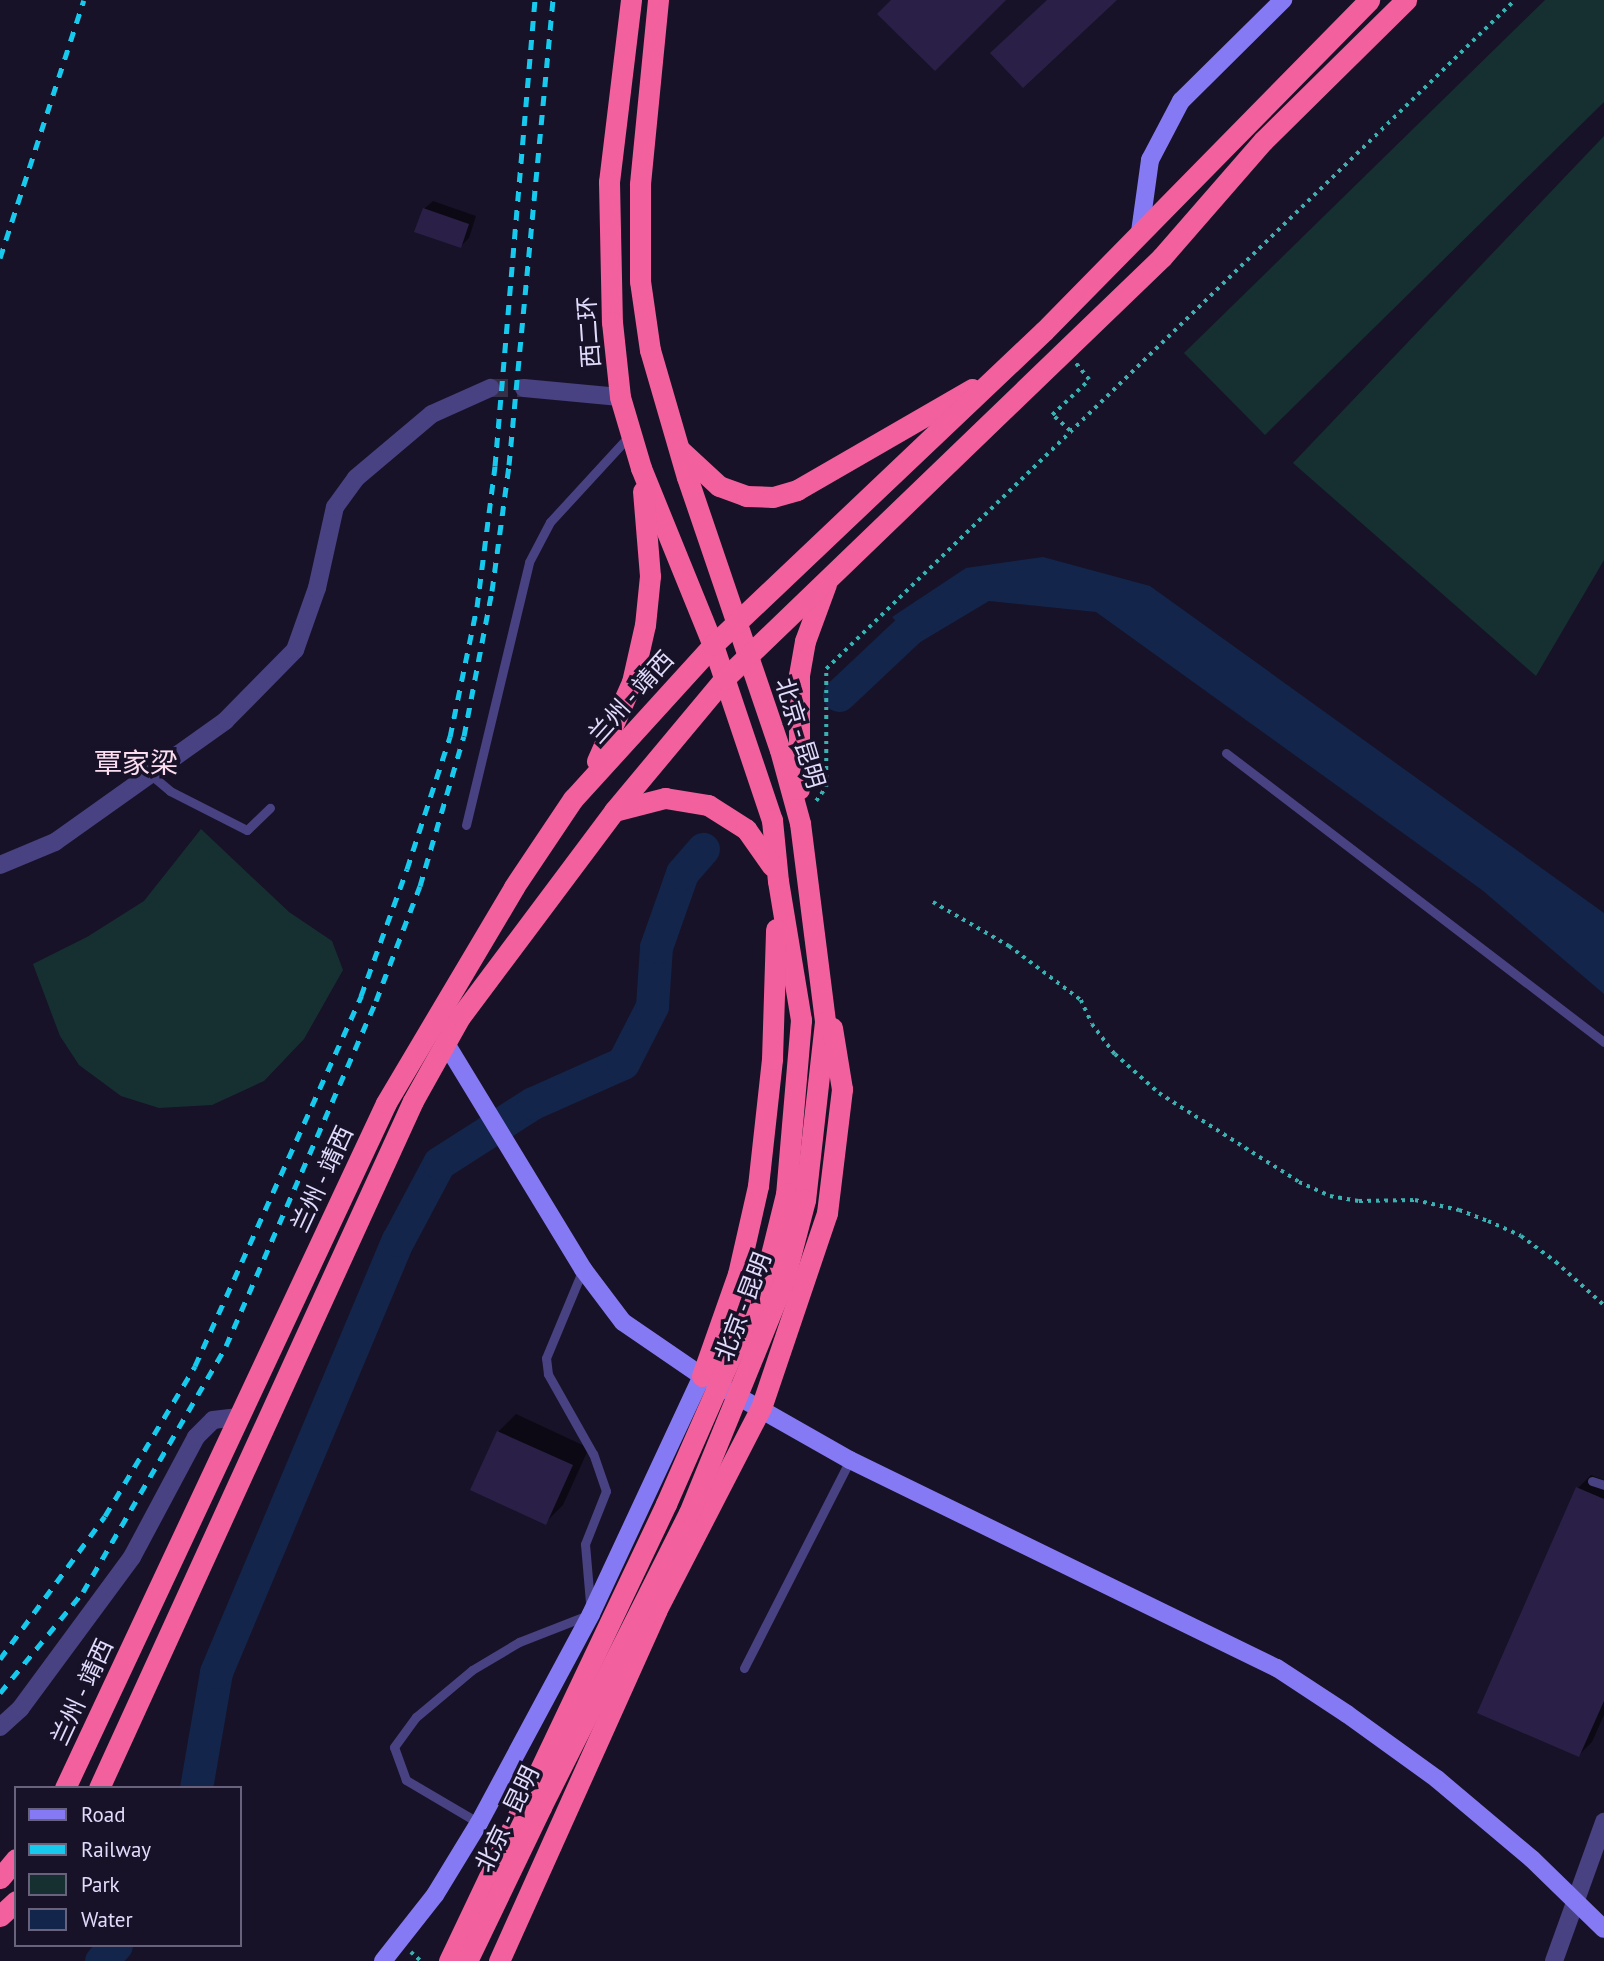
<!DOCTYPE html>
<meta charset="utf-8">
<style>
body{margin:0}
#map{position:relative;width:1604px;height:1961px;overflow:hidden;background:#171227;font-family:"PT Sans","Noto Sans SC",sans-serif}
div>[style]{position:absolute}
.green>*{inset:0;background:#163031}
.water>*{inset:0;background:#13254a}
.shadow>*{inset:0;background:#0007}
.river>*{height:33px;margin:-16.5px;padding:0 16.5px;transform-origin:16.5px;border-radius:16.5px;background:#13254a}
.building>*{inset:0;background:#2a2047}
.street-tunnel>*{height:18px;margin-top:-9px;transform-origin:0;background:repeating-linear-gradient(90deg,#353047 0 18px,transparent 0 27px)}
.path>*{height:3.5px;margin-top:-1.75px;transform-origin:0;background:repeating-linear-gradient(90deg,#3bb0b1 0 3.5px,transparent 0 8.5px)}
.lane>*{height:9px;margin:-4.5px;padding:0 4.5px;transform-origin:4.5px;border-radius:4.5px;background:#484182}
.street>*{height:18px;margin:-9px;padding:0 9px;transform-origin:9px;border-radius:9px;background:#484182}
.secondary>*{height:18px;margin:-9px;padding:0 9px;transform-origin:9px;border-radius:9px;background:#857af4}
.highway>*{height:21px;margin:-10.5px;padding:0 10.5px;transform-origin:10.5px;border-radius:10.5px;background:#f2609d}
.rail>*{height:5px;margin-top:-2.5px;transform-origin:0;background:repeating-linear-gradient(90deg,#17c9ec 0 10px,transparent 0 19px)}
.highway-bridge>*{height:21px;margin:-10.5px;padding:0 10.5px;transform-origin:10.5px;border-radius:10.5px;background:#f2609d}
span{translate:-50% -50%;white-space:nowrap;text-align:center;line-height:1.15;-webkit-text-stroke:7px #171227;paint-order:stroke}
.street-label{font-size:24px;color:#e1dbfc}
.quarter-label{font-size:28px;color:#fcddef}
.legend{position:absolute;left:14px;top:1786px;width:228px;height:161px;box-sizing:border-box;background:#171227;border:2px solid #68627c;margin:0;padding:9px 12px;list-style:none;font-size:21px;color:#e1dbfc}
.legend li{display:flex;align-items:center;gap:14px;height:35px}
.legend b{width:35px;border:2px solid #68627c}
</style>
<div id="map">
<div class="green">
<i style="clip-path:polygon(1545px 0,1604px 0,1604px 102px,1265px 435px,1184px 353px)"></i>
<i style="clip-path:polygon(1604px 136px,1604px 560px,1536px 676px,1293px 463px)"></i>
<i style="clip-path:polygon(201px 829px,289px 912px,332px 941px,343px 970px,304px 1039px,264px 1081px,212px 1105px,159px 1108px,121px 1096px,79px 1065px,60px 1036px,33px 964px,87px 937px,144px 901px)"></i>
</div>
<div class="water">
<i style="clip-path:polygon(1043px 557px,1150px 586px,1604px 913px,1604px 994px,1482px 890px,1096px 612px,989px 601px,917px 644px,892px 617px,966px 568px)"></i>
</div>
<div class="shadow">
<i style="clip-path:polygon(433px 201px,476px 216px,469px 238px,461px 246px,424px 209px)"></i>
<i style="clip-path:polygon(516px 1414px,589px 1448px,563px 1505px,545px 1523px,498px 1432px)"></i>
<i style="clip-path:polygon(1591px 1475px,1604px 1480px,1604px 1715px,1592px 1742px,1579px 1755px,1479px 1712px,1578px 1488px)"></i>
</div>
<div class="river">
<i style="left:839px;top:695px;width:117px;rotate:-43.3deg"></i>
<i style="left:924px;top:615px;width:20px;rotate:-27deg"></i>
<i style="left:196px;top:1788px;width:118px;rotate:-80.2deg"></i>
<i style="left:216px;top:1672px;width:469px;rotate:-67.2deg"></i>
<i style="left:398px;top:1240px;width:87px;rotate:-62deg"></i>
<i style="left:439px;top:1163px;width:112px;rotate:-32.6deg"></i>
<i style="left:533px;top:1103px;width:98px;rotate:-24deg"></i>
<i style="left:623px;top:1063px;width:64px;rotate:-63deg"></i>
<i style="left:652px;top:1006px;width:59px;rotate:-86.1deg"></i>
<i style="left:656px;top:947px;width:78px;rotate:-70.6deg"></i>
<i style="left:682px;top:873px;width:32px;rotate:-49deg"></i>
<i style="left:101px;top:1961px;width:22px;rotate:-47deg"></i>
</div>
<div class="building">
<i style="clip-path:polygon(891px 0,1006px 0,935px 71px,877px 14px)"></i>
<i style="clip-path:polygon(1047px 0,1117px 0,1023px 88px,990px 53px)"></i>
<i style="clip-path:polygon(423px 208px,469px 224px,461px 248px,414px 232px)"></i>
<i style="clip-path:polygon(497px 1431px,573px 1465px,546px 1525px,470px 1490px)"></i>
<i style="clip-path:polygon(1576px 1487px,1604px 1499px,1604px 1701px,1579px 1757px,1477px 1713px)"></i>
</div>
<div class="street-tunnel">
<i style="left:490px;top:388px;width:34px"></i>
</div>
<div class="path">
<i style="left:1070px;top:431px;width:24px;rotate:-138deg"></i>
<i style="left:1052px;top:415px;width:51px;rotate:-43.4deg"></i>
<i style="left:1089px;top:380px;width:21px;rotate:-129deg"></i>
<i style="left:816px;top:801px;width:17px;rotate:-54deg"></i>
<i style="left:826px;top:787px;width:118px;rotate:-90deg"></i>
<i style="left:826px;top:669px;width:960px;rotate:-44.16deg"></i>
<i style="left:933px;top:902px;width:88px;rotate:30.1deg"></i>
<i style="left:1009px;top:946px;width:90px;rotate:36.9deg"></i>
<i style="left:1081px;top:1000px;width:26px;rotate:65deg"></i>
<i style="left:1092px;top:1024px;width:38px;rotate:53deg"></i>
<i style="left:1115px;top:1054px;width:59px;rotate:41.6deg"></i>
<i style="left:1159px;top:1093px;width:166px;rotate:32.4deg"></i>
<i style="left:1299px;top:1182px;width:34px;rotate:24deg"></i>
<i style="left:1330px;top:1196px;width:29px;rotate:10deg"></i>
<i style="left:1359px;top:1201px;width:56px;rotate:-1deg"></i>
<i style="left:1415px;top:1200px;width:45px;rotate:12.8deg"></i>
<i style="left:1459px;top:1210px;width:31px;rotate:21deg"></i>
<i style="left:1488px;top:1221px;width:36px;rotate:24deg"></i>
<i style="left:1521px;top:1236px;width:44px;rotate:36.6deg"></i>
<i style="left:1556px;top:1262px;width:64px;rotate:41.9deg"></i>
<i style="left:411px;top:1952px;width:13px;rotate:42deg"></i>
</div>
<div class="lane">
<i style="left:1226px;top:753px;width:476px;rotate:37.4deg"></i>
<i style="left:150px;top:774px;width:26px;rotate:40deg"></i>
<i style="left:170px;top:791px;width:86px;rotate:26.9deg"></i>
<i style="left:247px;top:830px;width:32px;rotate:-44deg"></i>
<i style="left:466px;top:825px;width:270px;rotate:-76.5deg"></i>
<i style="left:529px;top:562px;width:45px;rotate:-62.3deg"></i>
<i style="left:550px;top:522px;width:117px;rotate:-47.4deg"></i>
<i style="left:1592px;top:1481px;width:13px;rotate:18deg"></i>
<i style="left:744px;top:1668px;width:233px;rotate:-63deg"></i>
<i style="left:479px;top:1823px;width:85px;rotate:-149.5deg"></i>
<i style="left:406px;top:1780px;width:35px;rotate:-110deg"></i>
<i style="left:394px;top:1747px;width:37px;rotate:-54deg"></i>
<i style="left:416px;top:1717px;width:73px;rotate:-40deg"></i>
<i style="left:472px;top:1670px;width:55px;rotate:-30.8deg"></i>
<i style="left:519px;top:1642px;width:77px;rotate:-21.3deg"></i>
<i style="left:591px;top:1614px;width:70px;rotate:-94.9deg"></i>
<i style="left:585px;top:1544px;width:57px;rotate:-68.4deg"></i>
<i style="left:606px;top:1491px;width:39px;rotate:-109deg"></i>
<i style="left:593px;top:1454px;width:92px;rotate:-119.4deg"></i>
<i style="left:548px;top:1374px;width:16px;rotate:-97deg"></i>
<i style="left:546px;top:1358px;width:96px;rotate:-67.4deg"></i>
</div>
<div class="street">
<i style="left:524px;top:388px;width:96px;rotate:5.4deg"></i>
<i style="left:0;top:865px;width:60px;rotate:-22.7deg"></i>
<i style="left:55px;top:842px;width:209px;rotate:-35.4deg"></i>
<i style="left:225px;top:721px;width:100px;rotate:-45.4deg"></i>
<i style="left:295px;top:650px;width:66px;rotate:-70.5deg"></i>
<i style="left:317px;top:588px;width:83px;rotate:-77.5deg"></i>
<i style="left:335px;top:507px;width:36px;rotate:-54deg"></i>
<i style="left:356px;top:478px;width:99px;rotate:-40.1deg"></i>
<i style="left:432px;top:414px;width:64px;rotate:-24.1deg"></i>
<i style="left:0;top:1727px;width:27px;rotate:-42deg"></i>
<i style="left:20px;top:1709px;width:189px;rotate:-53.6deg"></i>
<i style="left:132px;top:1557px;width:136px;rotate:-61.9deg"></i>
<i style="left:196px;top:1437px;width:24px;rotate:-45deg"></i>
<i style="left:213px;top:1420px;width:26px;rotate:-7deg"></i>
<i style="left:1554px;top:1961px;width:148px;rotate:-70.2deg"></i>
</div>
<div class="secondary">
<i style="left:1140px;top:232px;width:73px;rotate:-82.1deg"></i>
<i style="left:1150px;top:160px;width:67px;rotate:-62.3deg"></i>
<i style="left:1181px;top:101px;width:144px;rotate:-44.7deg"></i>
<i style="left:445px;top:1042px;width:266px;rotate:58.7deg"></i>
<i style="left:583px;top:1269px;width:66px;rotate:53deg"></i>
<i style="left:623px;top:1322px;width:96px;rotate:34.4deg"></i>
<i style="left:702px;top:1376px;width:170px;rotate:29.6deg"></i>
<i style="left:850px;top:1460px;width:475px;rotate:26deg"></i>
<i style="left:1277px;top:1668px;width:84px;rotate:33.3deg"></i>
<i style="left:1347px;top:1714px;width:111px;rotate:35.8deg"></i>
<i style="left:1437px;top:1779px;width:124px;rotate:40.1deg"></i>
<i style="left:1532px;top:1859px;width:100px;rotate:44.2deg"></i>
<i style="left:383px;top:1961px;width:84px;rotate:-51.8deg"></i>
<i style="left:435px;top:1895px;width:84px;rotate:-58.6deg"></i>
<i style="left:479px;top:1823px;width:237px;rotate:-61.8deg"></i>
<i style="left:591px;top:1614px;width:263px;rotate:-65deg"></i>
</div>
<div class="highway">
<i style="left:631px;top:0;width:183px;rotate:96.9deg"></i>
<i style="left:609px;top:182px;width:140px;rotate:88.8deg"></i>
<i style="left:612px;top:322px;width:75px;rotate:83.9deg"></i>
<i style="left:620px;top:397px;width:74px;rotate:73.5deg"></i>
<i style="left:641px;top:468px;width:191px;rotate:67.9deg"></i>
<i style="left:713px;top:645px;width:185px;rotate:71.4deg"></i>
<i style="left:772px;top:820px;width:61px;rotate:84.4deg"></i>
<i style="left:778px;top:881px;width:141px;rotate:80.6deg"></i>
<i style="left:801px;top:1020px;width:175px;rotate:94.9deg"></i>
<i style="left:658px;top:0;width:185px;rotate:95.6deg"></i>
<i style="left:640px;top:184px;width:97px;rotate:90deg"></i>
<i style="left:640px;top:281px;width:70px;rotate:81.8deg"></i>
<i style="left:650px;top:350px;width:132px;rotate:73.8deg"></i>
<i style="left:687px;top:477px;width:288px;rotate:71.2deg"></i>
<i style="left:780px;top:750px;width:76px;rotate:74.7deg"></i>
<i style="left:800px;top:823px;width:201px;rotate:82.8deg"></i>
<i style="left:825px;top:1022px;width:179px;rotate:96.4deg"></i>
<i style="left:680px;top:450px;width:53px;rotate:42.7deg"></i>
<i style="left:719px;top:486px;width:29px;rotate:20deg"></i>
<i style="left:746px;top:496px;width:27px;rotate:2deg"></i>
<i style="left:773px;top:497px;width:25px;rotate:-16deg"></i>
<i style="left:797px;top:490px;width:202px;rotate:-30deg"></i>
<i style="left:597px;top:761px;width:86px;rotate:-66.1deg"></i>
<i style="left:632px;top:682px;width:58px;rotate:-77.2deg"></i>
<i style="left:645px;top:625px;width:49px;rotate:-84.2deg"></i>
<i style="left:650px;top:576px;width:85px;rotate:-94.7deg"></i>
<i style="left:799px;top:789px;width:114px;rotate:-90deg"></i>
<i style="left:799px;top:675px;width:35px;rotate:-80deg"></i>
<i style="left:805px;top:641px;width:61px;rotate:-69.8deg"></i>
<i style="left:614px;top:811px;width:53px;rotate:-14.3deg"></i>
<i style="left:665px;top:798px;width:44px;rotate:9.2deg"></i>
<i style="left:708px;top:805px;width:45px;rotate:32.3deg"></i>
<i style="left:746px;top:829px;width:45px;rotate:54.9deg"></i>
<i style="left:702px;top:1376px;width:108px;rotate:-70.6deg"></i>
<i style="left:738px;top:1274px;width:90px;rotate:-77.2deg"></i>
<i style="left:758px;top:1186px;width:128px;rotate:-83.7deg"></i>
<i style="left:772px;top:1059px;width:130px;rotate:-88.2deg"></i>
<i style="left:65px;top:1788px;width:756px;rotate:-64.89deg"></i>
<i style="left:386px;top:1103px;width:251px;rotate:-59.3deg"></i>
<i style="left:514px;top:887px;width:106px;rotate:-56.2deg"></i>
<i style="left:573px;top:799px;width:208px;rotate:-47.7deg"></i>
<i style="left:713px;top:645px;width:456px;rotate:-43.5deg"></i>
<i style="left:1044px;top:331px;width:464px;rotate:-45.5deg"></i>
<i style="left:99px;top:1788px;width:755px;rotate:-65.44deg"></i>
<i style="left:413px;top:1101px;width:96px;rotate:-60.8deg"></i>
<i style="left:460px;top:1017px;width:257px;rotate:-53.2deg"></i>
<i style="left:614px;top:811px;width:172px;rotate:-50.2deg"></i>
<i style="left:724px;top:679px;width:608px;rotate:-43.93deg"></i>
<i style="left:1162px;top:257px;width:154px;rotate:-49deg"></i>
<i style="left:1263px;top:141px;width:201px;rotate:-44.6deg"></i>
<i style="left:0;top:1878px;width:25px;rotate:-50deg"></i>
<i style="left:0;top:1916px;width:22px;rotate:-43deg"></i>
<i style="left:449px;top:1961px;width:179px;rotate:-64.6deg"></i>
<i style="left:467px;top:1961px;width:171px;rotate:-64.3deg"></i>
<i style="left:499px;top:1961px;width:384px;rotate:-65.8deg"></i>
<i style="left:656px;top:1611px;width:229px;rotate:-62.7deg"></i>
<i style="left:761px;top:1408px;width:206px;rotate:-71.3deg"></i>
<i style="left:827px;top:1213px;width:125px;rotate:-83.1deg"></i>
<i style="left:842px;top:1089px;width:62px;rotate:-99.3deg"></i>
</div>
<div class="rail">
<i style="left:0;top:258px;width:271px;rotate:-72deg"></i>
<i style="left:0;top:1659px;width:177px;rotate:-53.7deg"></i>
<i style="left:105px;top:1516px;width:175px;rotate:-59deg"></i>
<i style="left:195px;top:1366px;width:406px;rotate:-65.8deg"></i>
<i style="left:361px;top:996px;width:135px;rotate:-70.1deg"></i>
<i style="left:407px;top:869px;width:139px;rotate:-72deg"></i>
<i style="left:450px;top:737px;width:133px;rotate:-78.3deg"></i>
<i style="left:477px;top:607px;width:142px;rotate:-82.7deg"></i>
<i style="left:495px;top:466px;width:468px;rotate:-85.1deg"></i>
<i style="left:0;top:1693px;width:131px;rotate:-50.6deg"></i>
<i style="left:83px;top:1592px;width:285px;rotate:-59.8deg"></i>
<i style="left:226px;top:1346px;width:376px;rotate:-66.5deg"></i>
<i style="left:376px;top:1001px;width:123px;rotate:-69.1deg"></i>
<i style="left:420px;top:886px;width:156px;rotate:-73.7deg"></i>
<i style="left:464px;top:736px;width:148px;rotate:-79.1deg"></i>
<i style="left:492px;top:591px;width:127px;rotate:-82.3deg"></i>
<i style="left:509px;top:465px;width:467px;rotate:-84.6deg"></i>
</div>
<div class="highway-bridge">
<i style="left:526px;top:1799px;width:327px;rotate:-64.6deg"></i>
<i style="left:666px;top:1504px;width:246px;rotate:-66.3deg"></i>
<i style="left:765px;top:1279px;width:88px;rotate:-76.1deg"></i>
<i style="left:541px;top:1807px;width:329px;rotate:-63.3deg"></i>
<i style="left:689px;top:1513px;width:252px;rotate:-67.8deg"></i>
<i style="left:784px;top:1280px;width:83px;rotate:-75.3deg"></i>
</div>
<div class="street-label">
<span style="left:589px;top:332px;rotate:-94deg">西二环</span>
<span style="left:631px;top:697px;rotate:-48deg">兰州 - 靖西</span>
<span style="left:800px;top:733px;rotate:73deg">北京 - 昆明</span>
<span style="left:322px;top:1179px;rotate:-65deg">兰州 - 靖西</span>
<span style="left:743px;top:1307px;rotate:-69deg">北京 - 昆明</span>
<span style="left:82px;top:1692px;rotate:-65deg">兰州 - 靖西</span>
<span style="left:507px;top:1819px;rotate:-64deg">北京 - 昆明</span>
</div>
<div class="quarter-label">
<span style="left:136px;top:763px">覃家梁</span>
</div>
<ul class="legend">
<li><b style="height:9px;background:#857af4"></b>Road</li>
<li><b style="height:9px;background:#17c9ec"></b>Railway</li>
<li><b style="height:19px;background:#163031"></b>Park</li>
<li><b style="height:19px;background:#13254a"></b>Water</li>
</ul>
</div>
